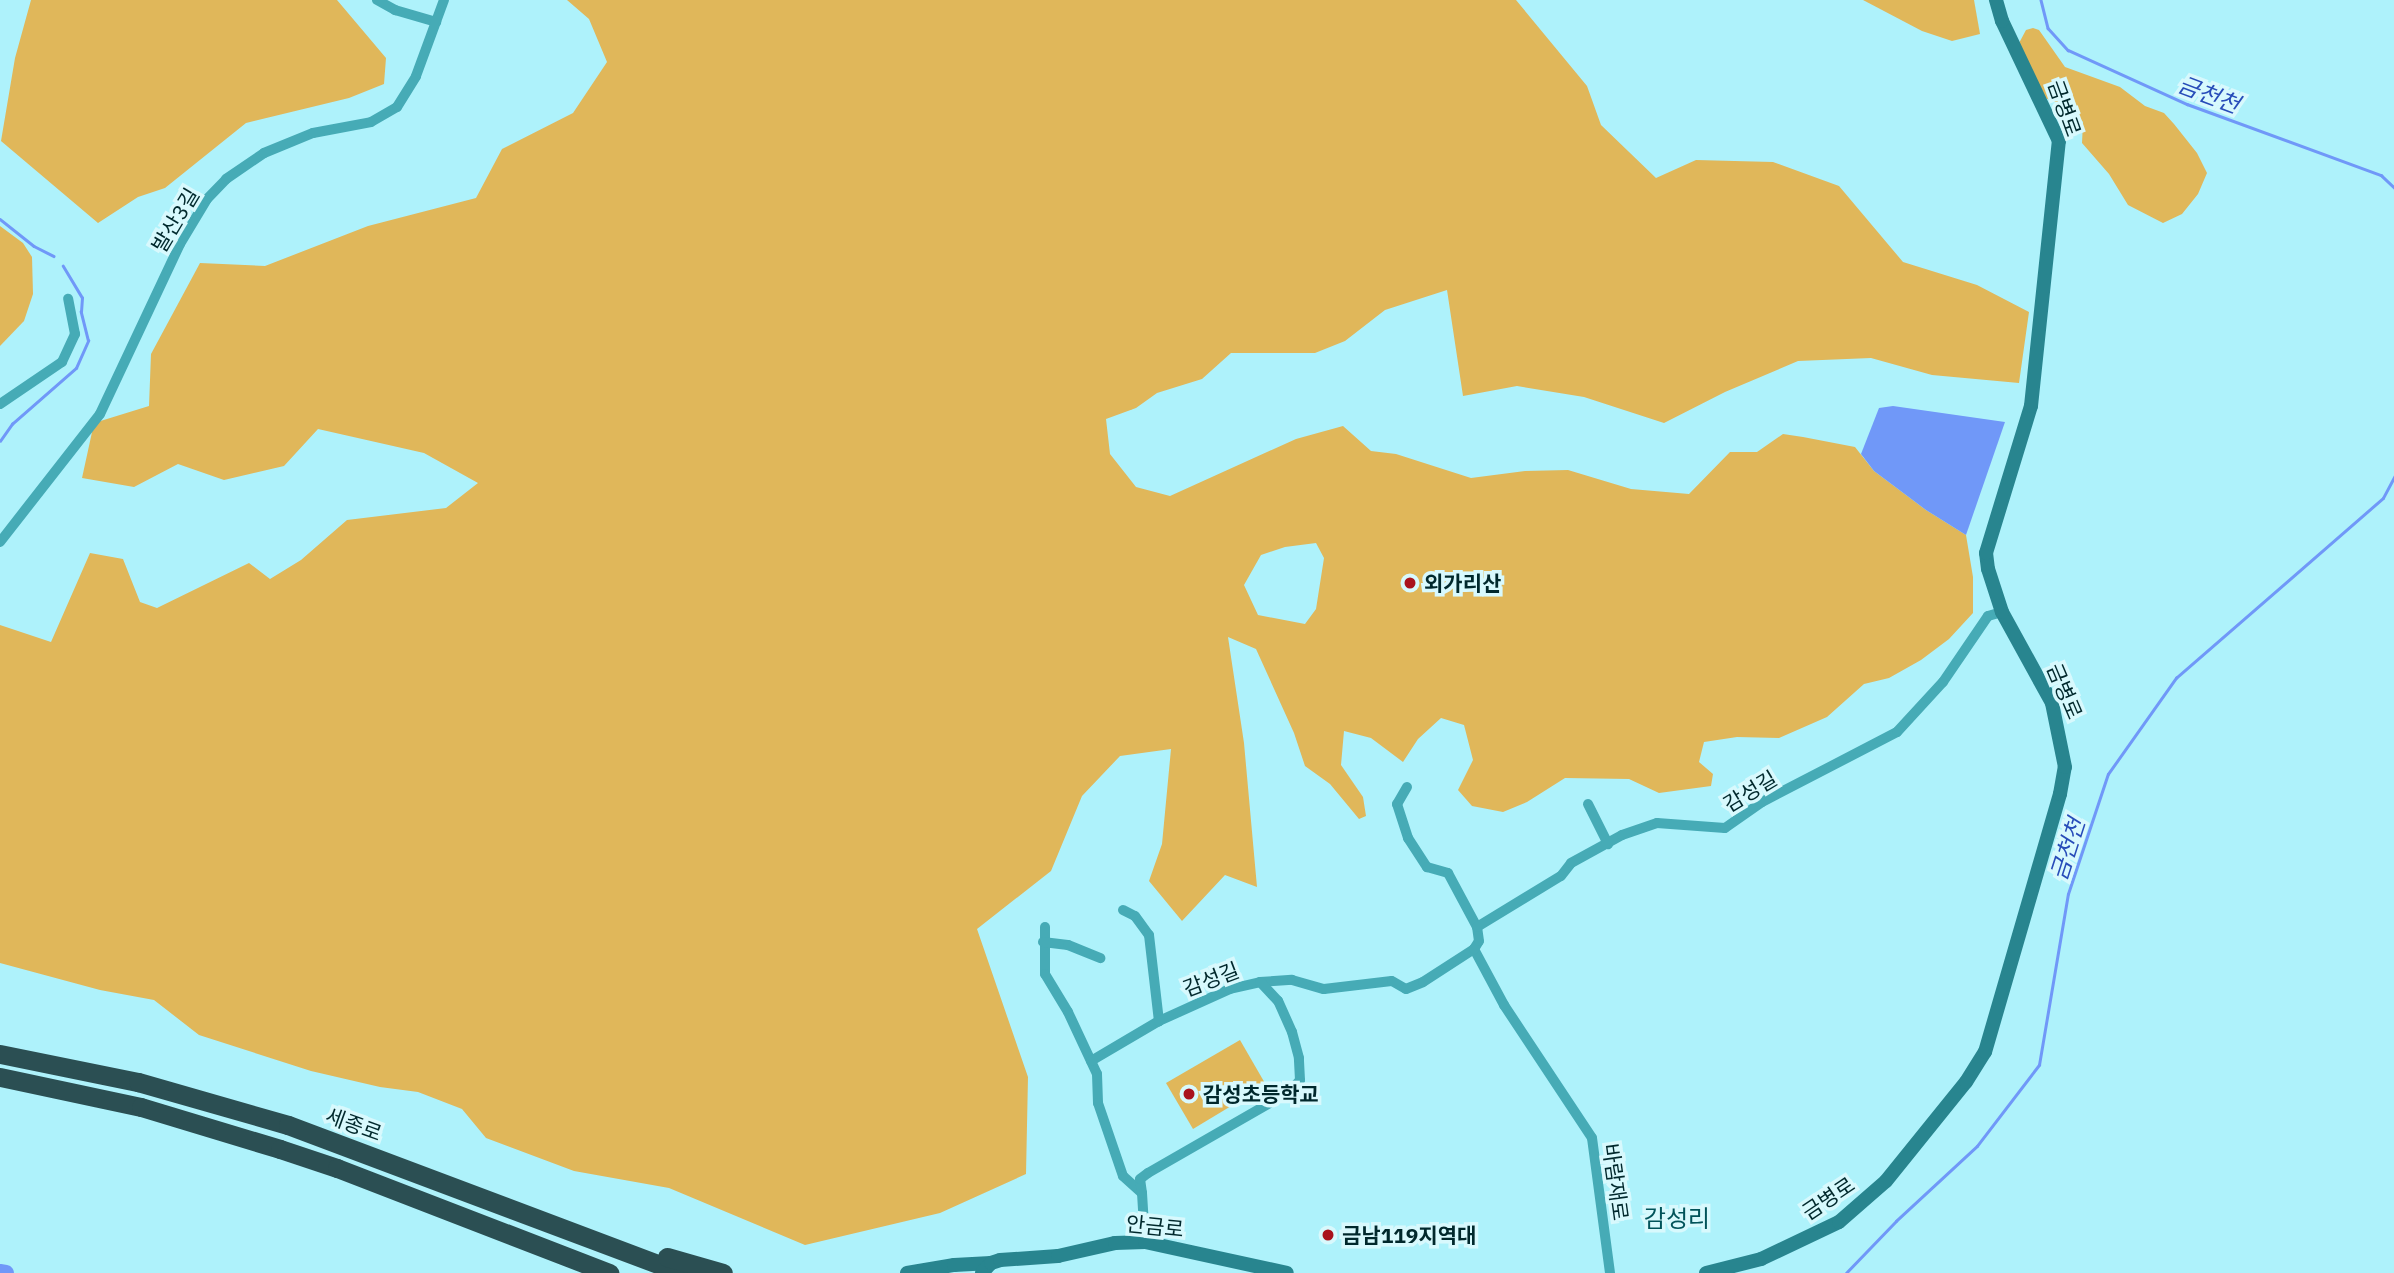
<!DOCTYPE html>
<meta charset="utf-8">
<style>
body{margin:0}
#map{position:relative;width:2394px;height:1273px;overflow:hidden;background:#aef2fb;font-family:"IBM Plex Sans","Noto Sans KR",sans-serif}
div>[style]{position:absolute}
.green>*{inset:0;background:#e0b75a}
.water>*{inset:0;background:#7098f8}
.stream>*{height:2.5px;margin:-1.25px;padding:0 1.25px;transform-origin:1.25px;border-radius:1.25px;background:#7098f8}
.river>*{height:16px;margin:-8px;padding:0 8px;transform-origin:8px;border-radius:8px;background:#7098f8}
.street>*{height:10px;margin:-5px;padding:0 5px;transform-origin:5px;border-radius:5px;background:#46abb6}
.secondary>*{height:14px;margin:-7px;padding:0 7px;transform-origin:7px;border-radius:7px;background:#28858f}
.highway>*{height:19px;margin:-9.5px;padding:0 9.5px;transform-origin:9.5px;border-radius:9.5px;background:#2b4f53}
.dots>*{width:19px;height:19px;translate:-50% -50%;box-sizing:border-box;border:4px solid #d8f9fd;border-radius:50%}
span{translate:-50% -50%;white-space:nowrap;text-align:center;line-height:1.15;-webkit-text-stroke:7px #d8f9fd;paint-order:stroke}
.street-label{font-size:21px;color:#00282c}
.poi-label{font-size:21px;color:#00282c;font-weight:700}
.left{translate:0 -50%;text-align:left}
.water-label{font-size:23px;color:#274cb9;font-style:italic}
.quarter-label{font-size:24px;color:#01535a}
</style>
<div id="map">
<div class="green">
<i style="clip-path:polygon(31px 0,337px 0,386px 58px,384px 84px,349px 98px,246px 123px,165px 188px,138px 197px,98px 223px,1px 141px,15px 58px)"></i>
<i style="clip-path:polygon(evenodd,567px 0,1516px 0,1587px 86px,1601px 125px,1656px 178px,1696px 160px,1773px 162px,1839px 186px,1903px 262px,1977px 285px,2029px 312px,2019px 383px,1932px 375px,1871px 358px,1798px 361px,1725px 392px,1664px 423px,1584px 397px,1517px 386px,1463px 396px,1447px 290px,1385px 310px,1345px 341px,1315px 353px,1231px 353px,1202px 379px,1157px 393px,1136px 408px,1106px 419px,1110px 454px,1136px 487px,1170px 496px,1296px 439px,1343px 426px,1371px 451px,1396px 454px,1471px 478px,1525px 471px,1568px 470px,1631px 489px,1689px 494px,1730px 452px,1757px 452px,1783px 434px,1803px 437px,1855px 447px,1874px 471px,1926px 510px,1966px 535px,1973px 577px,1973px 613px,1949px 639px,1921px 660px,1889px 678px,1864px 684px,1827px 717px,1779px 738px,1737px 737px,1704px 742px,1699px 762px,1713px 774px,1711px 786px,1659px 793px,1629px 779px,1565px 778px,1527px 802px,1503px 812px,1472px 806px,1458px 790px,1473px 760px,1464px 725px,1441px 718px,1418px 739px,1403px 762px,1371px 738px,1344px 731px,1341px 765px,1363px 797px,1366px 816px,1359px 819px,1330px 784px,1305px 766px,1294px 733px,1256px 649px,1228px 637px,1244px 743px,1257px 887px,1225px 875px,1182px 921px,1149px 881px,1162px 844px,1171px 749px,1120px 756px,1082px 796px,1051px 871px,977px 929px,1028px 1077px,1026px 1174px,940px 1213px,805px 1245px,669px 1188px,574px 1171px,486px 1138px,462px 1109px,418px 1092px,380px 1087px,311px 1071px,199px 1035px,154px 1000px,100px 990px,0 963px,0 625px,51px 642px,90px 553px,123px 559px,140px 602px,157px 608px,249px 563px,270px 579px,301px 560px,347px 520px,446px 508px,478px 483px,424px 453px,318px 429px,284px 466px,224px 480px,178px 464px,134px 487px,82px 478px,94px 423px,149px 406px,151px 354px,200px 263px,265px 266px,368px 226px,476px 198px,502px 149px,573px 113px,607px 62px,589px 19px,567px 0,1316px 543px,1324px 558px,1316px 609px,1305px 624px,1258px 615px,1244px 585px,1261px 555px,1285px 547px,1316px 543px)"></i>
<i style="clip-path:polygon(1863px 0,1974px 0,1980px 34px,1952px 41px,1922px 31px)"></i>
<i style="clip-path:polygon(2033px 28px,2039px 30px,2065px 67px,2120px 87px,2145px 106px,2164px 113px,2174px 124px,2197px 153px,2207px 173px,2198px 194px,2182px 214px,2163px 223px,2128px 205px,2109px 174px,2082px 143px,2083px 122px,2074px 110px,2045px 98px,2018px 45px,2026px 30px)"></i>
<i style="clip-path:polygon(0 226px,23px 243px,32px 257px,33px 294px,24px 321px,0 346px)"></i>
<i style="clip-path:polygon(1240px 1040px,1266px 1085px,1193px 1129px,1166px 1083px)"></i>
</div>
<div class="water">
<i style="clip-path:polygon(1893px 406px,2005px 422px,1966px 535px,1926px 510px,1874px 471px,1861px 454px,1879px 408px)"></i>
</div>
<div class="stream">
<i style="left:2041px;top:0;width:29px;rotate:76deg"></i>
<i style="left:2048px;top:28px;width:30px;rotate:48deg"></i>
<i style="left:2068px;top:50px;width:131px;rotate:24.4deg"></i>
<i style="left:2187px;top:104px;width:207px;rotate:20.1deg"></i>
<i style="left:2381px;top:175px;width:18px;rotate:43deg"></i>
<i style="left:0;top:219px;width:43px;rotate:38.5deg"></i>
<i style="left:34px;top:246px;width:22px;rotate:27deg"></i>
<i style="left:0;top:441px;width:21px;rotate:-55deg"></i>
<i style="left:12px;top:424px;width:85px;rotate:-41.2deg"></i>
<i style="left:76px;top:368px;width:30px;rotate:-66deg"></i>
<i style="left:88px;top:341px;width:30px;rotate:-104deg"></i>
<i style="left:81px;top:312px;width:14px;rotate:-86deg"></i>
<i style="left:82px;top:298px;width:37px;rotate:-121deg"></i>
<i style="left:1846px;top:1273px;width:72px;rotate:-46.1deg"></i>
<i style="left:1896px;top:1221px;width:110px;rotate:-42.8deg"></i>
<i style="left:1977px;top:1146px;width:102px;rotate:-52.6deg"></i>
<i style="left:2039px;top:1065px;width:173px;rotate:-80.4deg"></i>
<i style="left:2068px;top:894px;width:126px;rotate:-71.6deg"></i>
<i style="left:2108px;top:774px;width:118px;rotate:-54.7deg"></i>
<i style="left:2176px;top:678px;width:274px;rotate:-41deg"></i>
<i style="left:2383px;top:498px;width:24px;rotate:-62deg"></i>
</div>
<div class="river">
<i style="left:0;top:1272px;width:6px;rotate:9deg"></i>
</div>
<div class="street">
<i style="left:377px;top:0;width:21px;rotate:29deg"></i>
<i style="left:395px;top:10px;width:43px;rotate:16.3deg"></i>
<i style="left:0;top:404px;width:75px;rotate:-34.1deg"></i>
<i style="left:62px;top:362px;width:31px;rotate:-65deg"></i>
<i style="left:75px;top:334px;width:36px;rotate:-101deg"></i>
<i style="left:0;top:542px;width:162px;rotate:-52deg"></i>
<i style="left:100px;top:414px;width:188px;rotate:-64.8deg"></i>
<i style="left:180px;top:244px;width:52px;rotate:-59deg"></i>
<i style="left:207px;top:199px;width:28px;rotate:-46deg"></i>
<i style="left:226px;top:179px;width:46px;rotate:-34.4deg"></i>
<i style="left:264px;top:153px;width:53px;rotate:-22.2deg"></i>
<i style="left:313px;top:133px;width:59px;rotate:-10.7deg"></i>
<i style="left:371px;top:122px;width:30px;rotate:-30deg"></i>
<i style="left:397px;top:107px;width:36px;rotate:-58deg"></i>
<i style="left:416px;top:76px;width:81px;rotate:-69.8deg"></i>
<i style="left:1407px;top:787px;width:20px;rotate:120deg"></i>
<i style="left:1397px;top:804px;width:36px;rotate:72deg"></i>
<i style="left:1408px;top:838px;width:35px;rotate:57deg"></i>
<i style="left:1427px;top:867px;width:22px;rotate:16deg"></i>
<i style="left:1448px;top:873px;width:61px;rotate:61.8deg"></i>
<i style="left:1588px;top:804px;width:45px;rotate:63.4deg"></i>
<i style="left:1123px;top:910px;width:13px;rotate:27deg"></i>
<i style="left:1135px;top:916px;width:24px;rotate:54deg"></i>
<i style="left:1149px;top:935px;width:87px;rotate:83.4deg"></i>
<i style="left:1045px;top:927px;width:47px;rotate:90deg"></i>
<i style="left:1045px;top:974px;width:44px;rotate:58.8deg"></i>
<i style="left:1068px;top:1012px;width:68px;rotate:64.9deg"></i>
<i style="left:1097px;top:1074px;width:29px;rotate:88deg"></i>
<i style="left:1098px;top:1103px;width:77px;rotate:71.1deg"></i>
<i style="left:1123px;top:1176px;width:25px;rotate:42deg"></i>
<i style="left:1142px;top:1193px;width:49px;rotate:86.5deg"></i>
<i style="left:1043px;top:942px;width:25px;rotate:7deg"></i>
<i style="left:1068px;top:945px;width:35px;rotate:22deg"></i>
<i style="left:1474px;top:949px;width:64px;rotate:61.8deg"></i>
<i style="left:1504px;top:1005px;width:159px;rotate:56.5deg"></i>
<i style="left:1592px;top:1138px;width:136px;rotate:82.4deg"></i>
<i style="left:1091px;top:1061px;width:79px;rotate:-30.5deg"></i>
<i style="left:1159px;top:1021px;width:78px;rotate:-24.3deg"></i>
<i style="left:1230px;top:989px;width:31px;rotate:-13deg"></i>
<i style="left:1260px;top:982px;width:32px;rotate:-4deg"></i>
<i style="left:1292px;top:980px;width:33px;rotate:16deg"></i>
<i style="left:1324px;top:989px;width:68px;rotate:-6.7deg"></i>
<i style="left:1392px;top:981px;width:16px;rotate:30deg"></i>
<i style="left:1406px;top:989px;width:18px;rotate:-22deg"></i>
<i style="left:1423px;top:982px;width:61px;rotate:-32.9deg"></i>
<i style="left:1474px;top:949px;width:9px;rotate:-58deg"></i>
<i style="left:1479px;top:941px;width:14px;rotate:-98deg"></i>
<i style="left:1477px;top:927px;width:98px;rotate:-31.3deg"></i>
<i style="left:1561px;top:876px;width:16px;rotate:-52deg"></i>
<i style="left:1571px;top:863px;width:58px;rotate:-28.8deg"></i>
<i style="left:1622px;top:835px;width:37px;rotate:-19deg"></i>
<i style="left:1657px;top:823px;width:68px;rotate:4.2deg"></i>
<i style="left:1725px;top:828px;width:45px;rotate:-35.1deg"></i>
<i style="left:1762px;top:802px;width:152px;rotate:-27.4deg"></i>
<i style="left:1897px;top:732px;width:68px;rotate:-47.4deg"></i>
<i style="left:1943px;top:682px;width:80px;rotate:-55.7deg"></i>
<i style="left:1988px;top:616px;width:15px;rotate:-16deg"></i>
<i style="left:1142px;top:1193px;width:14px;rotate:-98deg"></i>
<i style="left:1140px;top:1179px;width:10px;rotate:-37deg"></i>
<i style="left:1148px;top:1173px;width:163px;rotate:-29.9deg"></i>
<i style="left:1289px;top:1092px;width:16px;rotate:-47deg"></i>
<i style="left:1300px;top:1080px;width:22px;rotate:-93deg"></i>
<i style="left:1299px;top:1058px;width:27px;rotate:-105deg"></i>
<i style="left:1292px;top:1032px;width:34px;rotate:-114deg"></i>
<i style="left:1278px;top:1001px;width:26px;rotate:-133deg"></i>
</div>
<div class="secondary">
<i style="left:907px;top:1273px;width:48px;rotate:-9.7deg"></i>
<i style="left:954px;top:1265px;width:37px;rotate:-3deg"></i>
<i style="left:982px;top:1273px;width:13px;rotate:-48deg"></i>
<i style="left:991px;top:1263px;width:9px;rotate:-18deg"></i>
<i style="left:1000px;top:1260px;width:58px;rotate:-3.9deg"></i>
<i style="left:1058px;top:1256px;width:58px;rotate:-12.8deg"></i>
<i style="left:1115px;top:1243px;width:30px;rotate:-2deg"></i>
<i style="left:1145px;top:1242px;width:145px;rotate:12.3deg"></i>
<i style="left:1706px;top:1273px;width:57px;rotate:-14.3deg"></i>
<i style="left:1761px;top:1259px;width:86px;rotate:-25.4deg"></i>
<i style="left:1839px;top:1222px;width:62px;rotate:-41.1deg"></i>
<i style="left:1886px;top:1181px;width:127px;rotate:-51.1deg"></i>
<i style="left:1966px;top:1082px;width:36px;rotate:-58deg"></i>
<i style="left:1985px;top:1052px;width:269px;rotate:-73.8deg"></i>
<i style="left:2060px;top:794px;width:27px;rotate:-80deg"></i>
<i style="left:2065px;top:767px;width:65px;rotate:-101.5deg"></i>
<i style="left:2052px;top:703px;width:104px;rotate:-118.8deg"></i>
<i style="left:2002px;top:612px;width:45px;rotate:-108deg"></i>
<i style="left:1988px;top:569px;width:16px;rotate:-97deg"></i>
<i style="left:1986px;top:553px;width:154px;rotate:-73deg"></i>
<i style="left:2031px;top:406px;width:266px;rotate:-84deg"></i>
<i style="left:2059px;top:141px;width:133px;rotate:-115.4deg"></i>
<i style="left:2002px;top:21px;width:22px;rotate:-106deg"></i>
</div>
<div class="highway">
<i style="left:0;top:1054px;width:141px;rotate:11.5deg"></i>
<i style="left:138px;top:1082px;width:156px;rotate:16deg"></i>
<i style="left:288px;top:1125px;width:420px;rotate:20.6deg"></i>
<i style="left:0;top:1077px;width:144px;rotate:12deg"></i>
<i style="left:141px;top:1107px;width:145px;rotate:16.8deg"></i>
<i style="left:280px;top:1149px;width:60px;rotate:18.4deg"></i>
<i style="left:337px;top:1168px;width:292px;rotate:21.1deg"></i>
<i style="left:667px;top:1257px;width:58px;rotate:15.9deg"></i>
</div>
<div class="dots">
<i style="left:1410px;top:583px;background:#a9131d"></i>
<i style="left:1189px;top:1094px;background:#a9131d"></i>
<i style="left:1328px;top:1235px;background:#a9131d"></i>
</div>
<div class="street-label">
<span style="left:2065px;top:108px;rotate:70deg">금병로</span>
<span style="left:175px;top:220px;rotate:-59deg">발산3길</span>
<span style="left:2065px;top:691px;rotate:67deg">금병로</span>
<span style="left:1750px;top:791px;rotate:-31deg">감성길</span>
<span style="left:1211px;top:979px;rotate:-21deg">감성길</span>
<span style="left:354px;top:1124px;rotate:20deg">세종로</span>
<span style="left:1616px;top:1182px;rotate:82deg">바람재로</span>
<span style="left:1828px;top:1198px;rotate:-34deg">금병로</span>
<span style="left:1155px;top:1226px;rotate:6deg">안금로</span>
</div>
<div class="poi-label">
<span class="left" style="left:1424px;top:583px">외가리산</span>
<span class="left" style="left:1203px;top:1094px">감성초등학교</span>
<span class="left" style="left:1342px;top:1235px">금남119지역대</span>
</div>
<div class="water-label">
<span style="left:2209px;top:94px;rotate:21deg">금천천</span>
<span style="left:2067px;top:849px;rotate:-72deg">금천천</span>
</div>
<div class="quarter-label">
<span style="left:1677px;top:1219px">감성리</span>
</div>
</div>
